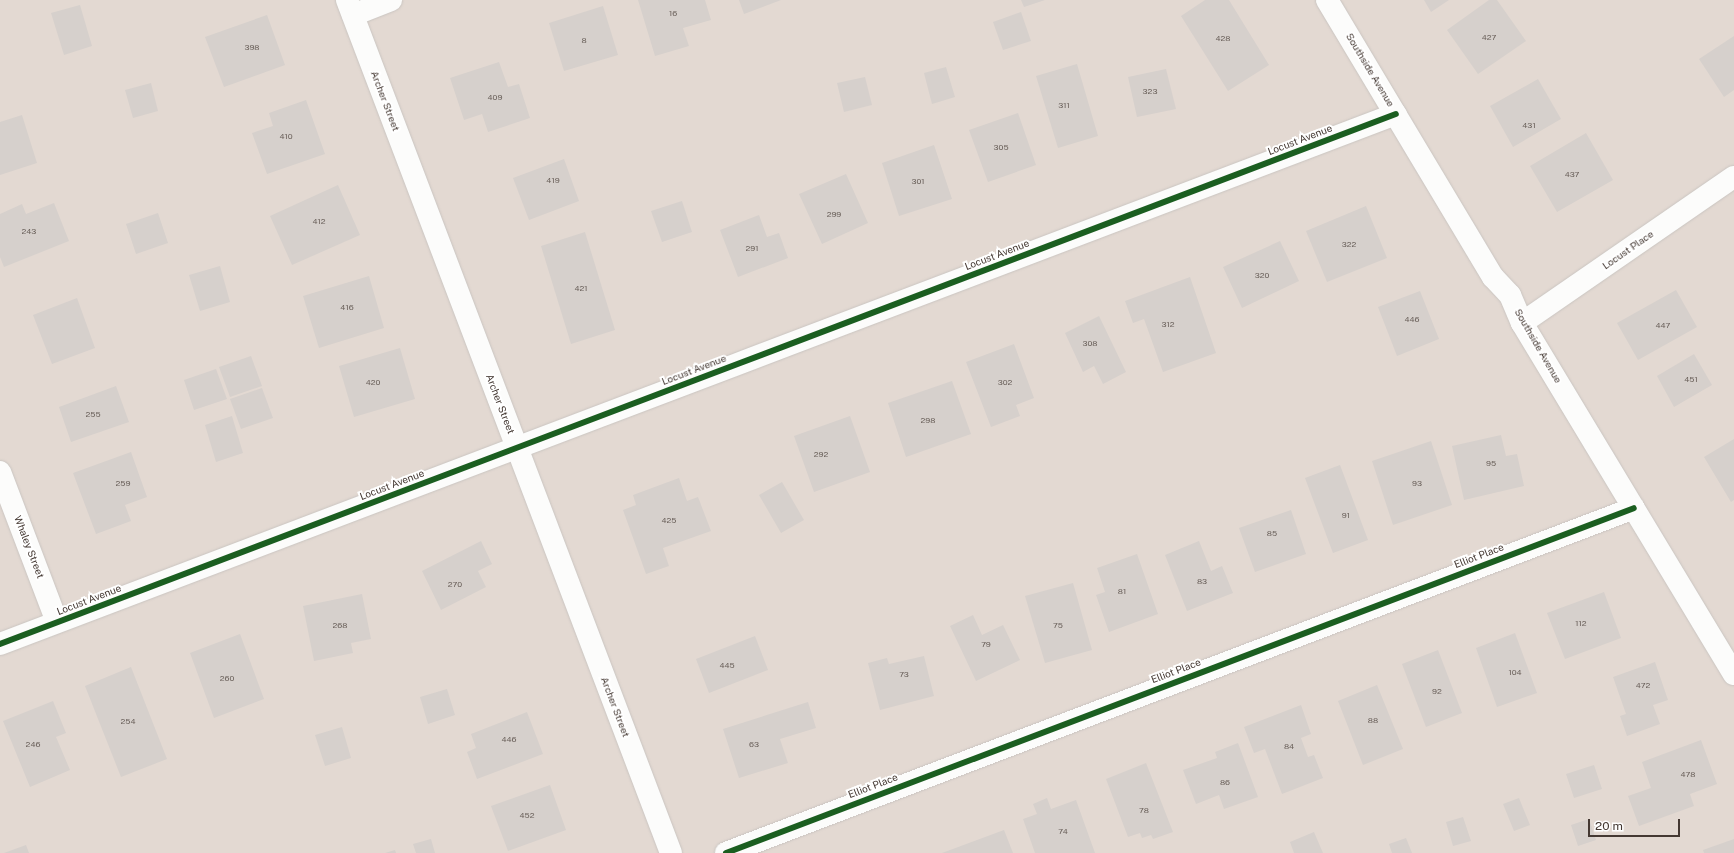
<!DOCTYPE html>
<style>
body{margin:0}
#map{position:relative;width:1734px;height:853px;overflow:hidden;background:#eee9e5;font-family:"Public Sans",sans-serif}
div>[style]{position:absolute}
.residential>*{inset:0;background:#e3d9d2}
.building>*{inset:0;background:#d6d0cc}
.roads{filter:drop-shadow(0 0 1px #cac5c1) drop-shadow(0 0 1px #cac5c1)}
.street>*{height:22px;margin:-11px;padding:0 11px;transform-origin:11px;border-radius:11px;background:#fcfcfb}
.cycleway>*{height:6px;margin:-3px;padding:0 3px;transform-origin:3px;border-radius:3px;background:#1b5e20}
span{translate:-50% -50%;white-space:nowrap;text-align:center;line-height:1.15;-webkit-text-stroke:4px #fff;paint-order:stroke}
.number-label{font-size:8px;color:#6a605a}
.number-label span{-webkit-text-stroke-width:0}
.street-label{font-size:10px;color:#443832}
.scale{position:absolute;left:1588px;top:819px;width:92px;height:18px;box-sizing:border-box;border:2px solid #443832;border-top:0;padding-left:5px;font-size:12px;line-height:14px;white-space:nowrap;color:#443832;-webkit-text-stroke:3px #fff;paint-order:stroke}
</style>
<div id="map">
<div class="residential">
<i style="clip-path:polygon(0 0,1734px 0,1734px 853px,0 853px)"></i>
</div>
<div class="building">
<i style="clip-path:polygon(638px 0,705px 0,711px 20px,683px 28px,689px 46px,655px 56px)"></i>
<i style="clip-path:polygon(739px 0,781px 0,744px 14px)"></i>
<i style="clip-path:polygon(1021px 0,1045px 0,1024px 7px)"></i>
<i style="clip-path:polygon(1205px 0,1229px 0,1269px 65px,1228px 91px,1181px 16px)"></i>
<i style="clip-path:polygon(1424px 0,1449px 0,1431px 12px)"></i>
<i style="clip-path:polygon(1489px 0,1497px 0,1526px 41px,1478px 74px,1447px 30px)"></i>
<i style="clip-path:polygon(80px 5px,92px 46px,64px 55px,51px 13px)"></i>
<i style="clip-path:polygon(603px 6px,618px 55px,564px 71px,549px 23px)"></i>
<i style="clip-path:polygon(1021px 12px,1031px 41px,1003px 50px,993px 22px)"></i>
<i style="clip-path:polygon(267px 15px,285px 65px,224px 87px,205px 37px)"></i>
<i style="clip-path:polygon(1734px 36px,1734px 90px,1724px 97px,1699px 59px)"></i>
<i style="clip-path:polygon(499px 62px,508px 87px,519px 84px,530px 118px,488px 132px,482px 114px,464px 120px,450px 78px)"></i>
<i style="clip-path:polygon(1077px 64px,1098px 136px,1058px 148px,1036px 76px)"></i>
<i style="clip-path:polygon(946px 67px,955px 97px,932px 104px,924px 73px)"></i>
<i style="clip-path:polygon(1166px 69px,1176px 109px,1137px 117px,1128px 77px)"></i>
<i style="clip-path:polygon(865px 77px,872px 105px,844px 112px,837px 83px)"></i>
<i style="clip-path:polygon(1538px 79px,1561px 119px,1513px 147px,1490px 106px)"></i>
<i style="clip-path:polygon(151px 83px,158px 111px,133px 118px,125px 90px)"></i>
<i style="clip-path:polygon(306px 100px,325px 154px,267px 174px,252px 133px,273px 126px,269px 113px)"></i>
<i style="clip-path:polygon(1018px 113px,1036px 165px,988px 182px,969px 130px)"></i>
<i style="clip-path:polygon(22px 115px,37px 163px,0 175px,0 122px)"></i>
<i style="clip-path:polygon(1586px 133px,1613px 180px,1557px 212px,1530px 166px)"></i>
<i style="clip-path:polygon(934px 145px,952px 199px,899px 216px,882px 163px)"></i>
<i style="clip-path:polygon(564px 159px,579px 201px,529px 220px,513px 178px)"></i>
<i style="clip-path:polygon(846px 174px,868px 223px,822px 244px,799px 194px)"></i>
<i style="clip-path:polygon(338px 185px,360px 235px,292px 265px,270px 216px)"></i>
<i style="clip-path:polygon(682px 201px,692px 232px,662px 242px,651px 211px)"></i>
<i style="clip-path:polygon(54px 203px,69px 241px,4px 267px,0 257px,0 214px,22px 204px,26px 214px)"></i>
<i style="clip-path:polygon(1366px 206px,1387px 258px,1327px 282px,1306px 231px)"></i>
<i style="clip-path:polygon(158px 213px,168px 243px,136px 254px,126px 224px)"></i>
<i style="clip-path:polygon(759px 215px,767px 237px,779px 233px,788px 258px,738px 277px,720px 230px)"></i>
<i style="clip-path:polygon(585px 232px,615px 330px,571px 344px,541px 246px)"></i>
<i style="clip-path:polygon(1280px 241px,1299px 281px,1242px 308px,1223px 267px)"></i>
<i style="clip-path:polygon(220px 266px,230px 302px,200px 311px,189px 275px)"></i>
<i style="clip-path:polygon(369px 276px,384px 328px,319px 348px,303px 296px)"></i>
<i style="clip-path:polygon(1190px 277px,1216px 353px,1163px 372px,1144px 319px,1133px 323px,1125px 301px)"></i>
<i style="clip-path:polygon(1676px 290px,1697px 327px,1638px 360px,1617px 323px)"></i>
<i style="clip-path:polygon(1420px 291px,1439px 339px,1397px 356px,1378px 307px)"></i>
<i style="clip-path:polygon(77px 298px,95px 348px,52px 364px,33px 315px)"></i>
<i style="clip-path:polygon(1099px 316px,1126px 372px,1103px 384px,1094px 366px,1083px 372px,1065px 333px)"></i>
<i style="clip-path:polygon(1014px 344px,1034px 398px,1016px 405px,1020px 416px,991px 427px,966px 362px)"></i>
<i style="clip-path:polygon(400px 348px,415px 399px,354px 417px,339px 366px)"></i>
<i style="clip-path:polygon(1694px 354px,1712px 385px,1674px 407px,1657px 376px)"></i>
<i style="clip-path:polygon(251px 356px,262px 386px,230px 397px,219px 367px)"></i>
<i style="clip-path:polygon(216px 369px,227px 399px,194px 410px,184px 380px)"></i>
<i style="clip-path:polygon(952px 381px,971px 434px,906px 457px,888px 403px)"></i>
<i style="clip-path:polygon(116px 386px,129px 422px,71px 442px,59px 407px)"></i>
<i style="clip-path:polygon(262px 388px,273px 418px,241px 429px,230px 399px)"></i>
<i style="clip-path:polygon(232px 416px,243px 453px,216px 462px,205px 425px)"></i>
<i style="clip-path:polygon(850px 416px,870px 472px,814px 492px,794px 436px)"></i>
<i style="clip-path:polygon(1501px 435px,1506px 456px,1517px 454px,1524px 486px,1464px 500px,1452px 446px)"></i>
<i style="clip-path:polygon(1734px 439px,1734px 500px,1731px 502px,1704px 457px)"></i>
<i style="clip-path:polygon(1431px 441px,1452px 505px,1393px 525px,1372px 461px)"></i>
<i style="clip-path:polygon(131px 452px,147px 497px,125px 505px,131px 521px,96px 534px,73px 473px)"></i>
<i style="clip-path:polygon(1340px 465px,1368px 540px,1333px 553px,1305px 478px)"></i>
<i style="clip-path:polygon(679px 478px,687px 501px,698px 497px,711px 531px,663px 548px,669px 566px,646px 574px,623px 510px,636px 505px,633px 495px)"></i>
<i style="clip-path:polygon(782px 482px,804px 520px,781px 533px,759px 495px)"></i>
<i style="clip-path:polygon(1291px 510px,1306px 554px,1255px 572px,1239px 528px)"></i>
<i style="clip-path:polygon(481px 541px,492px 564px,478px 571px,486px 587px,441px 610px,422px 571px)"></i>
<i style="clip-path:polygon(1199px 541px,1211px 571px,1222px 566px,1233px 593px,1187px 611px,1165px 555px)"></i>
<i style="clip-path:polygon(1137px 554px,1158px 614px,1109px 632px,1096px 595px,1105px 592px,1097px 568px)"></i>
<i style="clip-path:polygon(1073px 583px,1092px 650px,1045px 663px,1025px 596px)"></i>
<i style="clip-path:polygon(1604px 592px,1621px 638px,1565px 659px,1547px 613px)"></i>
<i style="clip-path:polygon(362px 594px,371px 639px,351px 643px,353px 653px,314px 661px,303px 606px)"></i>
<i style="clip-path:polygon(973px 615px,982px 635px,1003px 625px,1020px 660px,976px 681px,950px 626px)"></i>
<i style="clip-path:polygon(1515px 633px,1537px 693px,1497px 707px,1476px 648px)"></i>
<i style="clip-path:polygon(240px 634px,264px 699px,214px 718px,190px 653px)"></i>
<i style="clip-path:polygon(755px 636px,768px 670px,709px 693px,696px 659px)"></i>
<i style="clip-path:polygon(1438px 650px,1462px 713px,1426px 727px,1402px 664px)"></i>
<i style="clip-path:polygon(924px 656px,934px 696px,880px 710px,868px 663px,887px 658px,889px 664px)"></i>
<i style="clip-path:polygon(1655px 662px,1668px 700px,1653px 705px,1660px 724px,1627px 736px,1620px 716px,1626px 714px,1613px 677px)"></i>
<i style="clip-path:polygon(131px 667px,167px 759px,121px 777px,85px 686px)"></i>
<i style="clip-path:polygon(1377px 685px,1403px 749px,1363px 765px,1338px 701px)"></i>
<i style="clip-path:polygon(447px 689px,455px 715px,428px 724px,420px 697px)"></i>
<i style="clip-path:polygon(53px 701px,66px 733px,56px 737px,70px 770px,30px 787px,3px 721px)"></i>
<i style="clip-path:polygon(808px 702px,816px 728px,780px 739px,788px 763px,739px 778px,723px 729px)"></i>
<i style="clip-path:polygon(1301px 705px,1311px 734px,1301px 738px,1308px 757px,1314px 755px,1323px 778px,1282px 794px,1265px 749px,1254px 753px,1244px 727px)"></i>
<i style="clip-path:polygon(527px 712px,543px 754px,477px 779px,467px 752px,476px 748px,471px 734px)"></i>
<i style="clip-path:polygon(342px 727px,351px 758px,325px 766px,315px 735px)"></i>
<i style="clip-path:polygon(1701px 740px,1717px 784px,1690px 794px,1694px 806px,1639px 826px,1628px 796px,1651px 788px,1642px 762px)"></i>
<i style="clip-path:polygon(1238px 743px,1258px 797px,1224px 809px,1219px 795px,1196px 804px,1183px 770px,1217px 758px,1215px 752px)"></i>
<i style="clip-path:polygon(1146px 763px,1173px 832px,1153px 839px,1151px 835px,1142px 838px,1140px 833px,1128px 837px,1106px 779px)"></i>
<i style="clip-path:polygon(1594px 765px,1602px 789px,1574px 798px,1566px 774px)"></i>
<i style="clip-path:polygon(550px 785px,566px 830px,508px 851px,491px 806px)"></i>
<i style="clip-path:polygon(1047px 798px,1051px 809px,1076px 800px,1095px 853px,1035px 853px,1023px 819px,1037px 814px,1033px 804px)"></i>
<i style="clip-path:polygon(1519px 798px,1530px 825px,1514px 831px,1503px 804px)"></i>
<i style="clip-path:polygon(1463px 817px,1471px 841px,1453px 846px,1446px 822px)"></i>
<i style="clip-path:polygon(1589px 819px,1596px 840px,1578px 846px,1571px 825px)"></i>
<i style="clip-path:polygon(1004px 830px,1013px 853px,942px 853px)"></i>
<i style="clip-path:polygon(1314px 832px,1323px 853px,1294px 853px,1290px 842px)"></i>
<i style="clip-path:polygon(1406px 838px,1412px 853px,1392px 853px,1389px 844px)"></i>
<i style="clip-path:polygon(431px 839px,435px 853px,416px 853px,413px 844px)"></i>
<i style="clip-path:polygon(1734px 839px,1734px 853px,1704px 853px,1703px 850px)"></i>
<i style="clip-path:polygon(26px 845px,29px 853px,4px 853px)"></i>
<i style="clip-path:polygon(395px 850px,396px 853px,385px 853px)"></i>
</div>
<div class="roads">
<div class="street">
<i style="left:347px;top:0;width:912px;rotate:69.2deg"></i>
<i style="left:1327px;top:0;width:323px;rotate:59.1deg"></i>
<i style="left:1493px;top:277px;width:25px;rotate:47deg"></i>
<i style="left:1510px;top:295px;width:30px;rotate:67deg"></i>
<i style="left:1522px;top:323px;width:410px;rotate:58.9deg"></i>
<i style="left:353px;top:15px;width:41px;rotate:-21.5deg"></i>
<i style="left:1522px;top:323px;width:257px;rotate:-34.6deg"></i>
<i style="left:0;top:472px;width:160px;rotate:69.2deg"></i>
<i style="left:0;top:644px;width:1493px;rotate:-20.79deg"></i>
<i style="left:726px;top:853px;width:971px;rotate:-20.8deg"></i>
</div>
</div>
<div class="cycleway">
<i style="left:0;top:644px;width:1493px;rotate:-20.79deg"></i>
<i style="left:726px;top:853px;width:971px;rotate:-20.8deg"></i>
</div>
<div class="number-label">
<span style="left:673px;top:14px">16</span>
<span style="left:1489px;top:38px">427</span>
<span style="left:1223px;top:39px">428</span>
<span style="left:584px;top:41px">8</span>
<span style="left:252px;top:48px">398</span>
<span style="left:1150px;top:92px">323</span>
<span style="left:495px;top:98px">409</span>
<span style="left:1064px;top:106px">311</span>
<span style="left:1529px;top:126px">431</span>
<span style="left:286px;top:137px">410</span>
<span style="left:1001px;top:148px">305</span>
<span style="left:1572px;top:175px">437</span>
<span style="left:553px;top:181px">419</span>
<span style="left:918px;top:182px">301</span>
<span style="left:834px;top:215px">299</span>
<span style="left:319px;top:222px">412</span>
<span style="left:29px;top:232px">243</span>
<span style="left:1349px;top:245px">322</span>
<span style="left:752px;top:249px">291</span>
<span style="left:1262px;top:276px">320</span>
<span style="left:581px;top:289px">421</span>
<span style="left:347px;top:308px">416</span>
<span style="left:1412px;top:320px">446</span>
<span style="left:1168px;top:325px">312</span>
<span style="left:1663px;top:326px">447</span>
<span style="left:1090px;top:344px">308</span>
<span style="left:1691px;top:380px">451</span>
<span style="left:373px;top:383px">420</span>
<span style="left:1005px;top:383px">302</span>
<span style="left:93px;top:415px">255</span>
<span style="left:928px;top:421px">298</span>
<span style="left:821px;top:455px">292</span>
<span style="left:1491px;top:464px">95</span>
<span style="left:123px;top:484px">259</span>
<span style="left:1417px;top:484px">93</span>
<span style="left:1346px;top:516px">91</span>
<span style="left:669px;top:521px">425</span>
<span style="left:1272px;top:534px">85</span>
<span style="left:1202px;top:582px">83</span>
<span style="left:455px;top:585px">270</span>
<span style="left:1122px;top:592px">81</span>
<span style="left:1581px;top:624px">112</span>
<span style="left:340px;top:626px">268</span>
<span style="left:1058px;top:626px">75</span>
<span style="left:986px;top:645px">79</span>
<span style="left:727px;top:666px">445</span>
<span style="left:1515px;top:673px">104</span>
<span style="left:904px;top:675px">73</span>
<span style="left:227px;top:679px">260</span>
<span style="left:1643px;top:686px">472</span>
<span style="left:1437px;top:692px">92</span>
<span style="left:1373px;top:721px">88</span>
<span style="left:128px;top:722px">254</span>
<span style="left:509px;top:740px">446</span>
<span style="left:33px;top:745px">246</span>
<span style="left:754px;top:745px">63</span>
<span style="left:1289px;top:747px">84</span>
<span style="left:1688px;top:775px">478</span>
<span style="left:1225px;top:783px">86</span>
<span style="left:1144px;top:811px">78</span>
<span style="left:527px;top:816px">452</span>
<span style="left:1063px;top:832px">74</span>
</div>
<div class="street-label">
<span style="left:1370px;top:70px;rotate:59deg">Southside Avenue</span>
<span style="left:385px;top:101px;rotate:69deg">Archer Street</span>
<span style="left:1300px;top:140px;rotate:-21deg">Locust Avenue</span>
<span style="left:1628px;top:250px;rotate:-35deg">Locust Place</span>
<span style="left:997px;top:255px;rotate:-21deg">Locust Avenue</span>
<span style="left:1538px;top:346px;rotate:60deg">Southside Avenue</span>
<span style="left:694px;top:370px;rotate:-21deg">Locust Avenue</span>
<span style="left:500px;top:404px;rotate:69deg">Archer Street</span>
<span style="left:392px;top:485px;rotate:-21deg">Locust Avenue</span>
<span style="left:29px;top:547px;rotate:69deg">Whaley Street</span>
<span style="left:1479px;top:556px;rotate:-21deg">Elliot Place</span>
<span style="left:89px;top:600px;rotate:-21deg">Locust Avenue</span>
<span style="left:1176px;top:671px;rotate:-21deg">Elliot Place</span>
<span style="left:615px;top:707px;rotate:69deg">Archer Street</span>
<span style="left:873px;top:786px;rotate:-21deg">Elliot Place</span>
</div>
<div class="scale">20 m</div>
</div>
